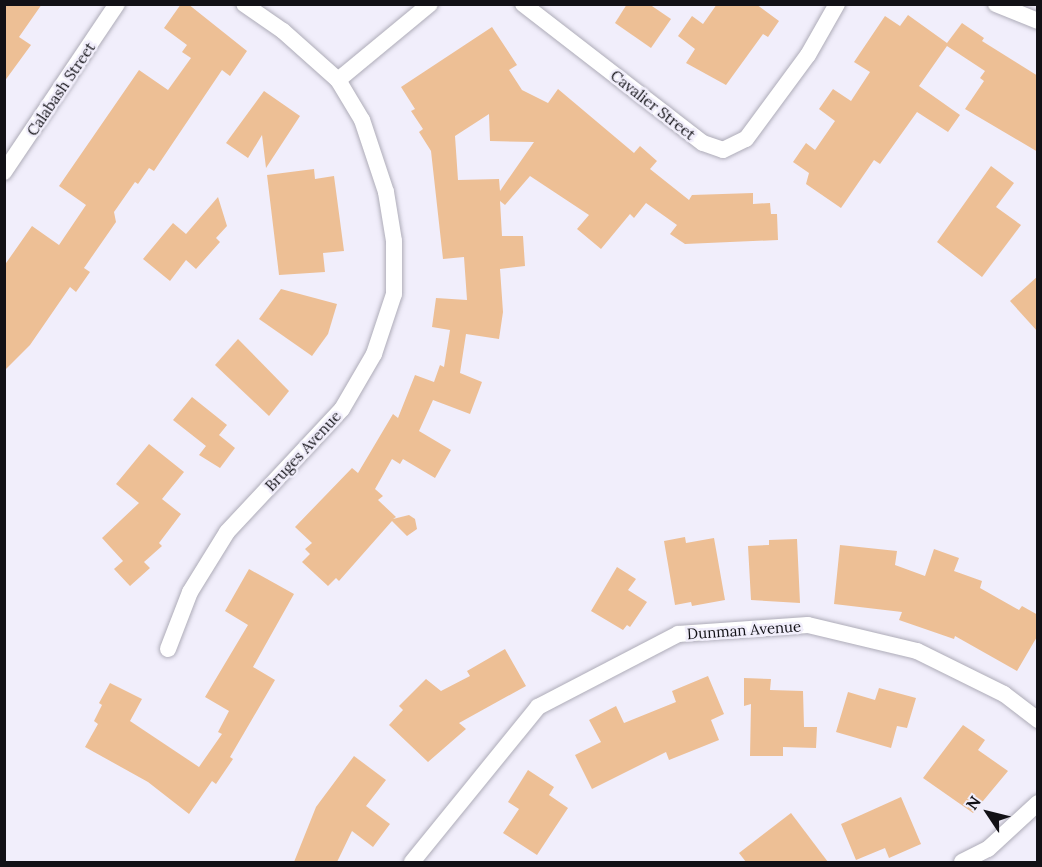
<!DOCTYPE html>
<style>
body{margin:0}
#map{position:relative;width:1042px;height:867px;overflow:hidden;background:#f1eefb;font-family:Lora,serif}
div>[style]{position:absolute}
.building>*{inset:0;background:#edbf95}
.roads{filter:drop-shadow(0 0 2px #aeacb8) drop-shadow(0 0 2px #aeacb8)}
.minor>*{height:16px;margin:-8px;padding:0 8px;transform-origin:8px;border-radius:8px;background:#fff}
span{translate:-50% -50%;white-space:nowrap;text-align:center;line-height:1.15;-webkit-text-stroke:5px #f1eefb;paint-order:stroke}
.street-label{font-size:15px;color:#121116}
.frame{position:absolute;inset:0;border:6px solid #121116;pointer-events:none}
.north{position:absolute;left:958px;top:783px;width:60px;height:60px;-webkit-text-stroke:4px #f1eefb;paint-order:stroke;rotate:305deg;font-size:16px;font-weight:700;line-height:24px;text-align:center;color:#121116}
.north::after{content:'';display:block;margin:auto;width:21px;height:27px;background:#121116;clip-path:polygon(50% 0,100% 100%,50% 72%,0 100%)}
</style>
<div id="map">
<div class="building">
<i style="clip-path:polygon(4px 4px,42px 4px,19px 37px,31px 45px,4px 82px)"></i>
<i style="clip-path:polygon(181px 4px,188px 4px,247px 51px,230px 76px,222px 70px,154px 171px,149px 168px,138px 184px,135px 182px,114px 212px,116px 222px,84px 268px,90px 272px,76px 292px,70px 287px,30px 345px,4px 371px,4px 266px,32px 226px,59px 245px,86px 205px,59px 186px,139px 70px,168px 90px,191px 58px,182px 52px,187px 45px,164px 28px)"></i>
<i style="clip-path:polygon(627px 4px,649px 4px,671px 19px,651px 48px,615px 23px)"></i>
<i style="clip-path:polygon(717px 4px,756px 4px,779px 21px,768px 37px,763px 34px,726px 85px,686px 63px,695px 49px,678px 36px,692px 16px,703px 24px)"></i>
<i style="clip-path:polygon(908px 15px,947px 43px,962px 23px,984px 38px,982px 41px,1038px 76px,1038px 152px,965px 109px,984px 81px,980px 78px,985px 71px,947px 46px,919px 86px,960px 115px,948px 132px,917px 112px,880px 164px,874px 160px,841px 208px,806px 184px,809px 173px,793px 162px,806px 143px,815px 150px,835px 121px,819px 109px,833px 89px,851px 101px,870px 72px,854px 62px,885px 16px,900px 26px)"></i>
<i style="clip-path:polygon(evenodd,492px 27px,517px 65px,509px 70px,522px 90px,548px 103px,558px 89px,634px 153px,640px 146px,657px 161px,650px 169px,689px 200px,692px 195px,753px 193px,753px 204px,770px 203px,771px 214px,777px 214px,778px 240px,685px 244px,670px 234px,677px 225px,646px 203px,634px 218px,630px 214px,601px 249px,577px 229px,589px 215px,530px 176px,505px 205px,500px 201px,502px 236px,523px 236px,525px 266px,500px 269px,503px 312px,499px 339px,466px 334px,460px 373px,482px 382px,470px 414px,433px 400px,419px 431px,451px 450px,435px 478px,403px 459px,400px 464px,392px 459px,375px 489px,383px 496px,378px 500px,396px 517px,393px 519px,409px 515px,415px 519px,417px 529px,407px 536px,392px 521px,339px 581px,336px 578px,328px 586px,302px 562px,310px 554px,305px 549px,312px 543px,295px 527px,352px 468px,358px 473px,393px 414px,398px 418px,415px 375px,434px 382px,440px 365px,444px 367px,450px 330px,432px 327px,436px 298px,467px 300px,464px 257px,443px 259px,431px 151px,419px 132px,423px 129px,411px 111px,415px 109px,401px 87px,492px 27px,489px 114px,490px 141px,534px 142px,500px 191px,499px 179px,458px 180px,455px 136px,489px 114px)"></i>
<i style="clip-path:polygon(264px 91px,300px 116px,266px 168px,262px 135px,248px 158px,226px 143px)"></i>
<i style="clip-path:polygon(991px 166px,1014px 183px,996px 207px,1021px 225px,982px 277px,937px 242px)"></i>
<i style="clip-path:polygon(314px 169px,315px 179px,334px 176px,344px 251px,323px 253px,325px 272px,279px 275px,267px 175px)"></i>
<i style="clip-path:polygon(218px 197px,227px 226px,216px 238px,220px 242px,196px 269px,186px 260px,170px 281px,143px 259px,173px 223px,186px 234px)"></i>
<i style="clip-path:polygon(1038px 276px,1038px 332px,1010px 301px)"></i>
<i style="clip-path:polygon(281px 289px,337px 304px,328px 334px,312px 356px,259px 319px)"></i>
<i style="clip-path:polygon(238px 339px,289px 391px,269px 416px,215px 365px)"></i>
<i style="clip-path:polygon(192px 397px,227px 425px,219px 435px,235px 448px,220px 468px,199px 455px,206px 446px,173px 420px)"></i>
<i style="clip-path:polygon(149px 444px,184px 472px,162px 499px,181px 514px,159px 543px,162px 546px,144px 562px,150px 568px,130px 586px,114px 569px,123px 561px,102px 538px,139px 503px,116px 484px)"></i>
<i style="clip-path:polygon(685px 537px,686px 543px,714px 538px,725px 600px,692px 606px,691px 602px,675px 605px,664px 541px)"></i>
<i style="clip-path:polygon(797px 539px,800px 603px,751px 600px,748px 546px,769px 545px,769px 540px)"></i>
<i style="clip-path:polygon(840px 545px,897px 551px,895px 565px,925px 576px,934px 549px,959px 558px,954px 571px,982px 581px,980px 588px,1019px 610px,1022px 606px,1038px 615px,1038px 635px,1017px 671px,955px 636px,954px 639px,899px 620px,902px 612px,834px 604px)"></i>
<i style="clip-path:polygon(617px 567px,636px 579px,628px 590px,647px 602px,630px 627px,627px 625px,623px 630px,591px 611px)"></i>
<i style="clip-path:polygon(249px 569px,294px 594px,253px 667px,275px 680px,230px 757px,233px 759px,216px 784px,212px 781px,189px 814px,148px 782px,85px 747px,98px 724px,94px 721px,102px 705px,99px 703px,110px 683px,142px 699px,130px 721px,199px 767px,222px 734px,218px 732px,229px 711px,205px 697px,248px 625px,225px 611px)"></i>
<i style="clip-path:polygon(505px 649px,526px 686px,459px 723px,466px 729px,428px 762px,389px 725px,403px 710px,399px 706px,426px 679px,441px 691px,470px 676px,467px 671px)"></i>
<i style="clip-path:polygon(708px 676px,724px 714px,711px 720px,719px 740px,669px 760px,666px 752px,592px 789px,575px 755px,601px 742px,589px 720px,616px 706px,624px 723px,676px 702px,672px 691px)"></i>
<i style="clip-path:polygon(744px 678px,771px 679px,770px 690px,803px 691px,804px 727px,817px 727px,816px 748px,783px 747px,783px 756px,750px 756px,751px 704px,744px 706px)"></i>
<i style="clip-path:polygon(879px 688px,916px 698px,907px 728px,897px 726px,891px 748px,836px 732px,848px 692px,875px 700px)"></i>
<i style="clip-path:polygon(963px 725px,985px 740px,978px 750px,1008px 771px,973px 813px,923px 778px)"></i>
<i style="clip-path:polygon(354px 756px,386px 780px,366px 806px,390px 824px,373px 847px,352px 831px,337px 862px,294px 862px,316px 807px)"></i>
<i style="clip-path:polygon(528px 770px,554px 787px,549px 795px,568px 808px,537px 855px,503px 833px,519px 809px,508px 802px)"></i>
<i style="clip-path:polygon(901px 797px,921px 844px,889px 858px,885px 848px,856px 860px,841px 824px)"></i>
<i style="clip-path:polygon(791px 813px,828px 862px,746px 862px,739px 853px)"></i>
</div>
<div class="roads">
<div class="minor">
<i style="left:523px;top:4px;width:227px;rotate:37.7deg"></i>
<i style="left:703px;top:143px;width:21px;rotate:19deg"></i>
<i style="left:723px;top:150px;width:25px;rotate:-26deg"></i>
<i style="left:746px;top:139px;width:104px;rotate:-53.6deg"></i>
<i style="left:808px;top:55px;width:59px;rotate:-60.4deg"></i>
<i style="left:996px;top:4px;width:45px;rotate:22deg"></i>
<i style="left:338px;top:80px;width:119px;rotate:-39.6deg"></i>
<i style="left:4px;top:172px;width:202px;rotate:-56.1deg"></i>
<i style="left:168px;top:649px;width:61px;rotate:-68.9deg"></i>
<i style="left:190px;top:592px;width:70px;rotate:-58.3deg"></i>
<i style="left:227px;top:532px;width:168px;rotate:-46.9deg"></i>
<i style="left:342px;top:409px;width:64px;rotate:-59.8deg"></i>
<i style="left:374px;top:354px;width:63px;rotate:-71.6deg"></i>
<i style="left:394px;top:294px;width:53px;rotate:-90deg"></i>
<i style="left:394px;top:241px;width:50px;rotate:-99.3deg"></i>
<i style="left:386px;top:192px;width:76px;rotate:-108.4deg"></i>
<i style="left:362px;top:120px;width:47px;rotate:-121deg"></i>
<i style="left:338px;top:80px;width:74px;rotate:-138.3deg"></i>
<i style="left:283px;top:31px;width:47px;rotate:-145.3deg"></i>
<i style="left:412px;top:862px;width:200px;rotate:-50.9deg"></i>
<i style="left:538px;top:707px;width:158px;rotate:-27.5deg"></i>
<i style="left:678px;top:634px;width:130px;rotate:-4deg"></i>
<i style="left:808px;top:625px;width:112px;rotate:13.4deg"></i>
<i style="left:917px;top:651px;width:97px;rotate:26.3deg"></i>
<i style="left:1004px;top:694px;width:43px;rotate:37.4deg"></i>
<i style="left:962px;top:862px;width:29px;rotate:-27deg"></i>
<i style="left:988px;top:849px;width:68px;rotate:-42.6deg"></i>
</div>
</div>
<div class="street-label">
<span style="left:61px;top:89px;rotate:-56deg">Calabash Street</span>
<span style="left:653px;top:105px;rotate:38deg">Cavalier Street</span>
<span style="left:303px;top:451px;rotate:-47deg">Bruges Avenue</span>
<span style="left:744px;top:630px;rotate:-4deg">Dunman Avenue</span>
</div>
<div class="frame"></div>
<div class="north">N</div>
</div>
